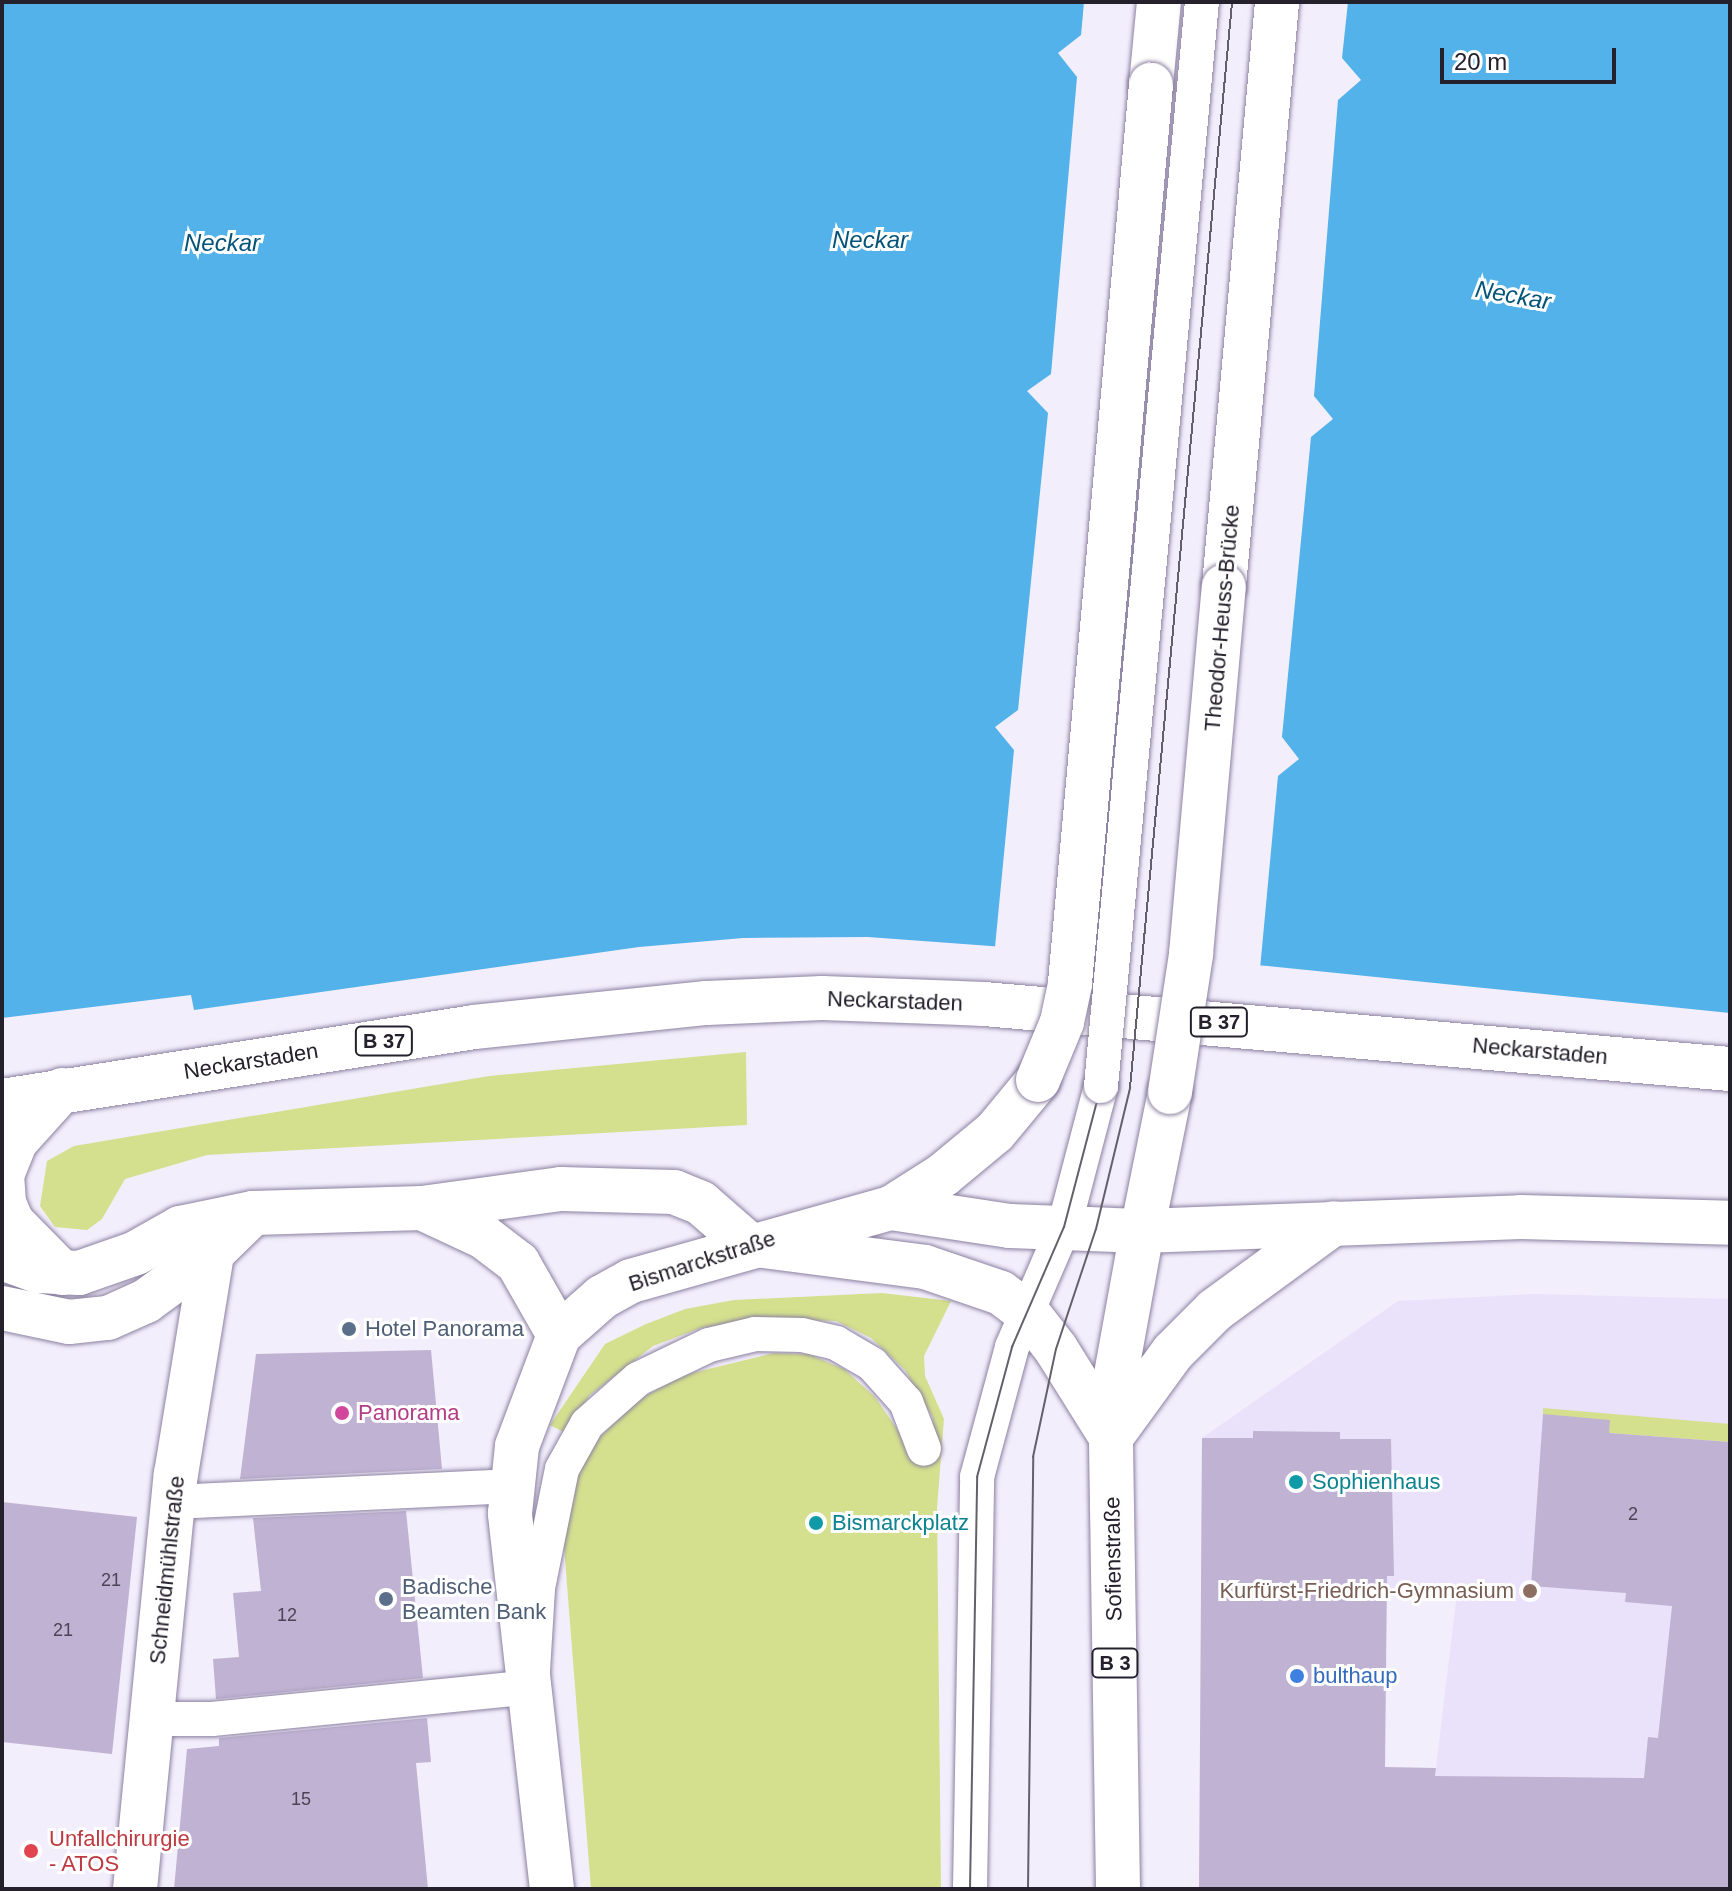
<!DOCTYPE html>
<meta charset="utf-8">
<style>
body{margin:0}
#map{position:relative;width:1732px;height:1891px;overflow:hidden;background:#f2eefc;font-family:Helvetica,sans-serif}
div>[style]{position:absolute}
.built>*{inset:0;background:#eae1fb}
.green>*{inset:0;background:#d4e08e}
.water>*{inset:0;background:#52b2e9}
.pier>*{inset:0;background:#f2eefc}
.building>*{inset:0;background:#c0b2d3}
.roads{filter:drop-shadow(0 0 2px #8c81a1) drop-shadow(0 0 2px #8c81a1)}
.lane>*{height:34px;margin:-17px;padding:0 17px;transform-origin:17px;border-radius:17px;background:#fff}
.street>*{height:44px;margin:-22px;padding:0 22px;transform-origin:22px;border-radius:22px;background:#fff}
.secondary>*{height:44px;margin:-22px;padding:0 22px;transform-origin:22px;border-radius:22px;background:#fff}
.primary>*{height:44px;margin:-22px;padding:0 22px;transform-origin:22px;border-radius:22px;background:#fff}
.tram>*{height:2px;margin:-1px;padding:0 1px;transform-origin:1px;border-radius:1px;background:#635f6b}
.bridges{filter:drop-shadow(0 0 2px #8c81a1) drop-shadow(0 0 2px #8c81a1)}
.lane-bridge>*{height:34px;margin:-17px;padding:0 17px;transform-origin:17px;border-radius:17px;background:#fff}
.secondary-bridge>*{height:44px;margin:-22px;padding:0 22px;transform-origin:22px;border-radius:22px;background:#fff}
.dots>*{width:22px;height:22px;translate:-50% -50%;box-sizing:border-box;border:4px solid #fefefe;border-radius:50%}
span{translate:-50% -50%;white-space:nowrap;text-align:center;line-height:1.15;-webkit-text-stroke:6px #fefefe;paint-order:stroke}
.number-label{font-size:18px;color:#4b4456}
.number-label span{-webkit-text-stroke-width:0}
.shield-label span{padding:2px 6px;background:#fefefe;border:2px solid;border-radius:6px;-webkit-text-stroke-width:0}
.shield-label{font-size:20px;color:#24202c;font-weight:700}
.street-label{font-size:22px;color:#24202c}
.service-label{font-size:22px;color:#4e5e75}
.left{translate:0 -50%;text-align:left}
.hotel-label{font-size:22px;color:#b23c85}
.culture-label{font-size:22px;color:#0d838f}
.education-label{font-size:22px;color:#785e54}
.right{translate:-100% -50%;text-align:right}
.shop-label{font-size:22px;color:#366cbe}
.health-label{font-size:22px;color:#be3a42}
.water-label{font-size:24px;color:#045478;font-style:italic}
.frame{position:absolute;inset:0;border:4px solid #24202c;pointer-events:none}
.scale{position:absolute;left:1440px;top:48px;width:176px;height:36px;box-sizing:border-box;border:4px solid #24202c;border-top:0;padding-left:10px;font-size:24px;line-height:28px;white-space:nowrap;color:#24202c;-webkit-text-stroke:6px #fefefe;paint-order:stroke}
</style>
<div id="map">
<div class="built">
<i style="clip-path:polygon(1535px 1294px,1730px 1299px,1730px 1889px,1694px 1778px,1435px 1776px,1457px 1593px,1201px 1590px,1202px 1438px,1398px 1301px)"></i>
</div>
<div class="green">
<i style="clip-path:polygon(746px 1052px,747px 1125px,207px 1155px,125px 1179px,102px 1219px,87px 1230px,55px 1227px,40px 1206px,47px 1161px,74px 1146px,489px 1076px)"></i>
<i style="clip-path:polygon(882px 1293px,951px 1301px,924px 1356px,925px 1376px,944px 1419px,937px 1508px,941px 1889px,591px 1889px,563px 1534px,573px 1486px,596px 1441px,638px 1400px,684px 1375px,774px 1353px,808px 1354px,844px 1369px,875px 1397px,910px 1448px,932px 1438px,933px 1418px,905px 1370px,871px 1338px,836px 1321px,754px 1319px,701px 1328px,653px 1346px,589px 1396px,565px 1433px,550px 1425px,605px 1344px,646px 1324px,685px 1309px,734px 1300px)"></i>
<i style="clip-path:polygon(1543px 1408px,1730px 1424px,1730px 1442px,1609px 1433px,1543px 1414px)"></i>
</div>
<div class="water">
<i style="clip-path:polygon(2px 2px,1730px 2px,1730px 1013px,1268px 966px,868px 937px,743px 938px,639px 947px,194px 1010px,191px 995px,2px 1018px)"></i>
</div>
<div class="pier">
<i style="clip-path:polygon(1084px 2px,1348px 2px,1342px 58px,1361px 80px,1338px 100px,1314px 396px,1333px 419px,1311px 437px,1282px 737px,1299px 759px,1278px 776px,1260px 969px,995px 947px,1014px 750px,995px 727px,1018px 710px,1048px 413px,1027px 391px,1051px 374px,1077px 77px,1058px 53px,1081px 35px)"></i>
</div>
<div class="building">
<i style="clip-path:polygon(431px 1350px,442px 1469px,240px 1479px,256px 1354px)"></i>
<i style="clip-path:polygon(1543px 1414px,1610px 1420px,1609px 1433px,1730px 1442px,1730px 1889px,1199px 1889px,1202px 1438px,1253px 1438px,1253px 1431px,1340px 1432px,1340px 1439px,1391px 1439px,1394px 1576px,1387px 1576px,1385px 1767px,1436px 1768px,1435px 1776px,1644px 1778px,1648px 1737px,1658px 1738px,1672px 1606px,1625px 1602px,1626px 1593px,1531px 1586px)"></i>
<i style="clip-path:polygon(2px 1502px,137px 1517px,112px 1754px,2px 1742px)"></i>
<i style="clip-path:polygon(406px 1511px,423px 1678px,216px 1699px,213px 1659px,239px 1657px,233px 1593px,261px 1591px,253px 1518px)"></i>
<i style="clip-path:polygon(427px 1718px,431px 1762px,416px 1763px,428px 1889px,174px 1889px,187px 1749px,219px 1746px,219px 1738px)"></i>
</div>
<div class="roads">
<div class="lane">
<i style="left:174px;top:1502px;width:339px;rotate:-2.7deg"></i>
<i style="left:152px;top:1719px;width:60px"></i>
<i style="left:212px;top:1719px;width:322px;rotate:-5.7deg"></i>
<i style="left:532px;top:1687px;width:99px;rotate:-86.5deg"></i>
<i style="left:538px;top:1588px;width:121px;rotate:-78.6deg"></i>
<i style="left:562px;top:1469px;width:51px;rotate:-60.9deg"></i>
<i style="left:587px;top:1424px;width:68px;rotate:-41.4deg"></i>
<i style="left:638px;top:1379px;width:79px;rotate:-25.6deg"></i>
<i style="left:709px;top:1345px;width:47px;rotate:-13.4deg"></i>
<i style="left:755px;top:1334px;width:47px;rotate:1.2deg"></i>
<i style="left:802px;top:1335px;width:35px;rotate:13deg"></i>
<i style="left:836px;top:1343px;width:42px;rotate:30.3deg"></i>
<i style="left:872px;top:1364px;width:51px;rotate:48.2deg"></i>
<i style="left:906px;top:1402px;width:50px;rotate:69deg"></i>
<i style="left:970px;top:1889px;width:412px;rotate:-89deg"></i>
<i style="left:977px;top:1477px;width:135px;rotate:-74.9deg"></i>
<i style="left:1012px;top:1347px;width:131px;rotate:-66.6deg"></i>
<i style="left:1064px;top:1227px;width:146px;rotate:-75.3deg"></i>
</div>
<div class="street">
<i style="left:135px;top:1889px;width:417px;rotate:-84.4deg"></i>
<i style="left:176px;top:1474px;width:224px;rotate:-80.7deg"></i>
</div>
<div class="secondary">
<i style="left:1151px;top:85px;width:83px;rotate:-84.5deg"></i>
<i style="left:1224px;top:586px;width:586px;rotate:-84.81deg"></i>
<i style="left:891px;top:1208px;width:62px;rotate:-32.4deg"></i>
<i style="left:943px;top:1175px;width:67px;rotate:-39.6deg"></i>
<i style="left:995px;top:1132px;width:67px;rotate:-50.4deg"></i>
<i style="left:1142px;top:1231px;width:142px;rotate:-78.6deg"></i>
</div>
<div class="primary">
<i style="left:2px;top:1101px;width:478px;rotate:-8.9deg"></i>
<i style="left:474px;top:1027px;width:234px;rotate:-5.9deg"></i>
<i style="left:707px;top:1003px;width:115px;rotate:-2.5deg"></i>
<i style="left:822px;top:998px;width:162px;rotate:2.1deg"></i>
<i style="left:984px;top:1004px;width:749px;rotate:4.98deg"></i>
<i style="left:422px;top:1208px;width:68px;rotate:25.1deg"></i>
<i style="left:484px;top:1237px;width:43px;rotate:37.4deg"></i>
<i style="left:518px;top:1263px;width:83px;rotate:60.3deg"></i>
<i style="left:2px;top:1258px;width:38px;rotate:20deg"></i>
<i style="left:38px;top:1271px;width:41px;rotate:2.8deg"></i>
<i style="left:79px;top:1273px;width:60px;rotate:-19.3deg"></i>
<i style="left:136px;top:1253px;width:51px;rotate:-29.6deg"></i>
<i style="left:180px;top:1228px;width:75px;rotate:-11.6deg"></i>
<i style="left:253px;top:1213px;width:169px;rotate:-1.7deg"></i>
<i style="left:422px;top:1208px;width:140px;rotate:-7.8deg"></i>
<i style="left:561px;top:1189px;width:113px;rotate:1.5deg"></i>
<i style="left:674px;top:1192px;width:29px;rotate:22deg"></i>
<i style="left:701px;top:1203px;width:62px;rotate:41.1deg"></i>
<i style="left:748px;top:1244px;width:178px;rotate:7.4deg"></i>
<i style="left:925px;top:1267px;width:80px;rotate:18.9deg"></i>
<i style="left:1001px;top:1293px;width:34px;rotate:37deg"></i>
<i style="left:1028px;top:1313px;width:46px;rotate:52.1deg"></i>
<i style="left:1056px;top:1349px;width:104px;rotate:58deg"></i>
<i style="left:62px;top:1273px;width:71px;rotate:-134.4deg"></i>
<i style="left:12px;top:1222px;width:21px;rotate:-113deg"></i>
<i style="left:4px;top:1203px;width:28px;rotate:-94deg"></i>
<i style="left:2px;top:1175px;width:35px;rotate:-68deg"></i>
<i style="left:15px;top:1142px;width:70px;rotate:-47.9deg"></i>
<i style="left:2px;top:1308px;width:68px;rotate:11.8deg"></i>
<i style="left:69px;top:1322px;width:39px;rotate:-6deg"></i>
<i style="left:108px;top:1318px;width:42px;rotate:-24.1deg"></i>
<i style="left:146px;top:1301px;width:82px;rotate:-36deg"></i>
<i style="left:212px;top:1253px;width:57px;rotate:-44.3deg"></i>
<i style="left:1111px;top:1437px;width:105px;rotate:-53.9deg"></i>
<i style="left:1173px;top:1352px;width:59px;rotate:-45deg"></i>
<i style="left:1215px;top:1310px;width:147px;rotate:-36.2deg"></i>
<i style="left:552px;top:1889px;width:378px;rotate:-96.4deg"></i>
<i style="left:510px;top:1513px;width:67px;rotate:-84deg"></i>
<i style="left:517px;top:1446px;width:119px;rotate:-69.3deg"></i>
<i style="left:559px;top:1335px;width:57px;rotate:-41.5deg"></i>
<i style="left:602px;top:1297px;width:33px;rotate:-29deg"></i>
<i style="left:631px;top:1281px;width:270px;rotate:-15.7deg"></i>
<i style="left:891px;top:1208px;width:120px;rotate:8.6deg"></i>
<i style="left:1010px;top:1226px;width:132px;rotate:2.2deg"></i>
<i style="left:1142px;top:1231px;width:379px;rotate:-2.1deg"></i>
<i style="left:1521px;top:1217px;width:209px;rotate:1.6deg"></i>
<i style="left:1118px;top:1889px;width:452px;rotate:-90.9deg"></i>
<i style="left:1111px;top:1437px;width:57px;rotate:-86deg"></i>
<i style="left:1115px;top:1380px;width:151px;rotate:-79.7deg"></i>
</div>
</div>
<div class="tram">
<i style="left:970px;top:1889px;width:412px;rotate:-89deg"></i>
<i style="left:977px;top:1477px;width:135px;rotate:-74.9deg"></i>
<i style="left:1012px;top:1347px;width:131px;rotate:-66.6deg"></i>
<i style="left:1064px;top:1227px;width:146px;rotate:-75.3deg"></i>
<i style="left:1101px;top:1086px;width:1089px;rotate:-84.68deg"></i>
<i style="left:1028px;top:1889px;width:432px;rotate:-89.3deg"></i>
<i style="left:1033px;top:1457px;width:110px;rotate:-78deg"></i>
<i style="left:1056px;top:1349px;width:126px;rotate:-71.6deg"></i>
<i style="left:1096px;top:1229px;width:145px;rotate:-76.4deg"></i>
<i style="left:1130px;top:1088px;width:1091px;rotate:-84.63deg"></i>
</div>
<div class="bridges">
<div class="lane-bridge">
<i style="left:1101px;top:1086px;width:1089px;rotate:-84.68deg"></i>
</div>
<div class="secondary-bridge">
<i style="left:1038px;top:1080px;width:63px;rotate:-67.5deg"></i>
<i style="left:1062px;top:1022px;width:40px;rotate:-78deg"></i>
<i style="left:1070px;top:983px;width:902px;rotate:-84.85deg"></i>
<i style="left:1170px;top:1092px;width:140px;rotate:-81.3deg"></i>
<i style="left:1191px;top:954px;width:369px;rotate:-84.9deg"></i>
</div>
</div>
<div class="dots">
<i style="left:349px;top:1329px;background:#5c6f8a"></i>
<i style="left:342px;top:1413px;background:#d1479c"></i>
<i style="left:1296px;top:1482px;background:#0f9aa8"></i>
<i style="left:816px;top:1523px;background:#0f9aa8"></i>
<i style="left:1530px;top:1591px;background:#8d6e63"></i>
<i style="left:386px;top:1599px;background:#5c6f8a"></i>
<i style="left:1297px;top:1676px;background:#3f7fe0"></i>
<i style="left:31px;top:1851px;background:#e0444e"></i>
</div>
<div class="number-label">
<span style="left:1633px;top:1514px">2</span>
<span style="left:111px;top:1580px">21</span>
<span style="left:287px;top:1615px">12</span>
<span style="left:63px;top:1630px">21</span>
<span style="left:301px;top:1799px">15</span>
</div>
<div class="shield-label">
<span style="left:1219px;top:1022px">B 37</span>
<span style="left:384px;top:1041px">B 37</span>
<span style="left:1115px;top:1663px">B 3</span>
</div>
<div class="street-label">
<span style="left:1222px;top:618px;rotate:-85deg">Theodor-Heuss-Brücke</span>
<span style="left:895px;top:1001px;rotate:2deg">Neckarstaden</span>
<span style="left:1540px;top:1051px;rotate:5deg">Neckarstaden</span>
<span style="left:251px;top:1061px;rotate:-9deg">Neckarstaden</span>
<span style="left:702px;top:1261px;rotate:-18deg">Bismarckstraße</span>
<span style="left:1113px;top:1559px;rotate:-91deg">Sofienstraße</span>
<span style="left:167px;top:1570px;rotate:-84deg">Schneidmühlstraße</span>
</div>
<div class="service-label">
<span class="left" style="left:365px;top:1329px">Hotel Panorama</span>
<span class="left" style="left:402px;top:1599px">Badische<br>Beamten Bank</span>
</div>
<div class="hotel-label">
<span class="left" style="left:358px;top:1413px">Panorama</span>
</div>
<div class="culture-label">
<span class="left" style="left:1312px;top:1482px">Sophienhaus</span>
<span class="left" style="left:832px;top:1523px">Bismarckplatz</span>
</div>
<div class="education-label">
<span class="right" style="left:1514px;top:1591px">Kurfürst-Friedrich-Gymnasium</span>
</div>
<div class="shop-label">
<span class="left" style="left:1313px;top:1676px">bulthaup</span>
</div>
<div class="health-label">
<span class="left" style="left:49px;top:1851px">Unfallchirurgie<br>- ATOS</span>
</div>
<div class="water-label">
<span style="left:870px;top:240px">Neckar</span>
<span style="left:222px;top:243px">Neckar</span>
<span style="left:1513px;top:295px;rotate:10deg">Neckar</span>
</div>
<div class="frame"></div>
<div class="scale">20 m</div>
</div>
